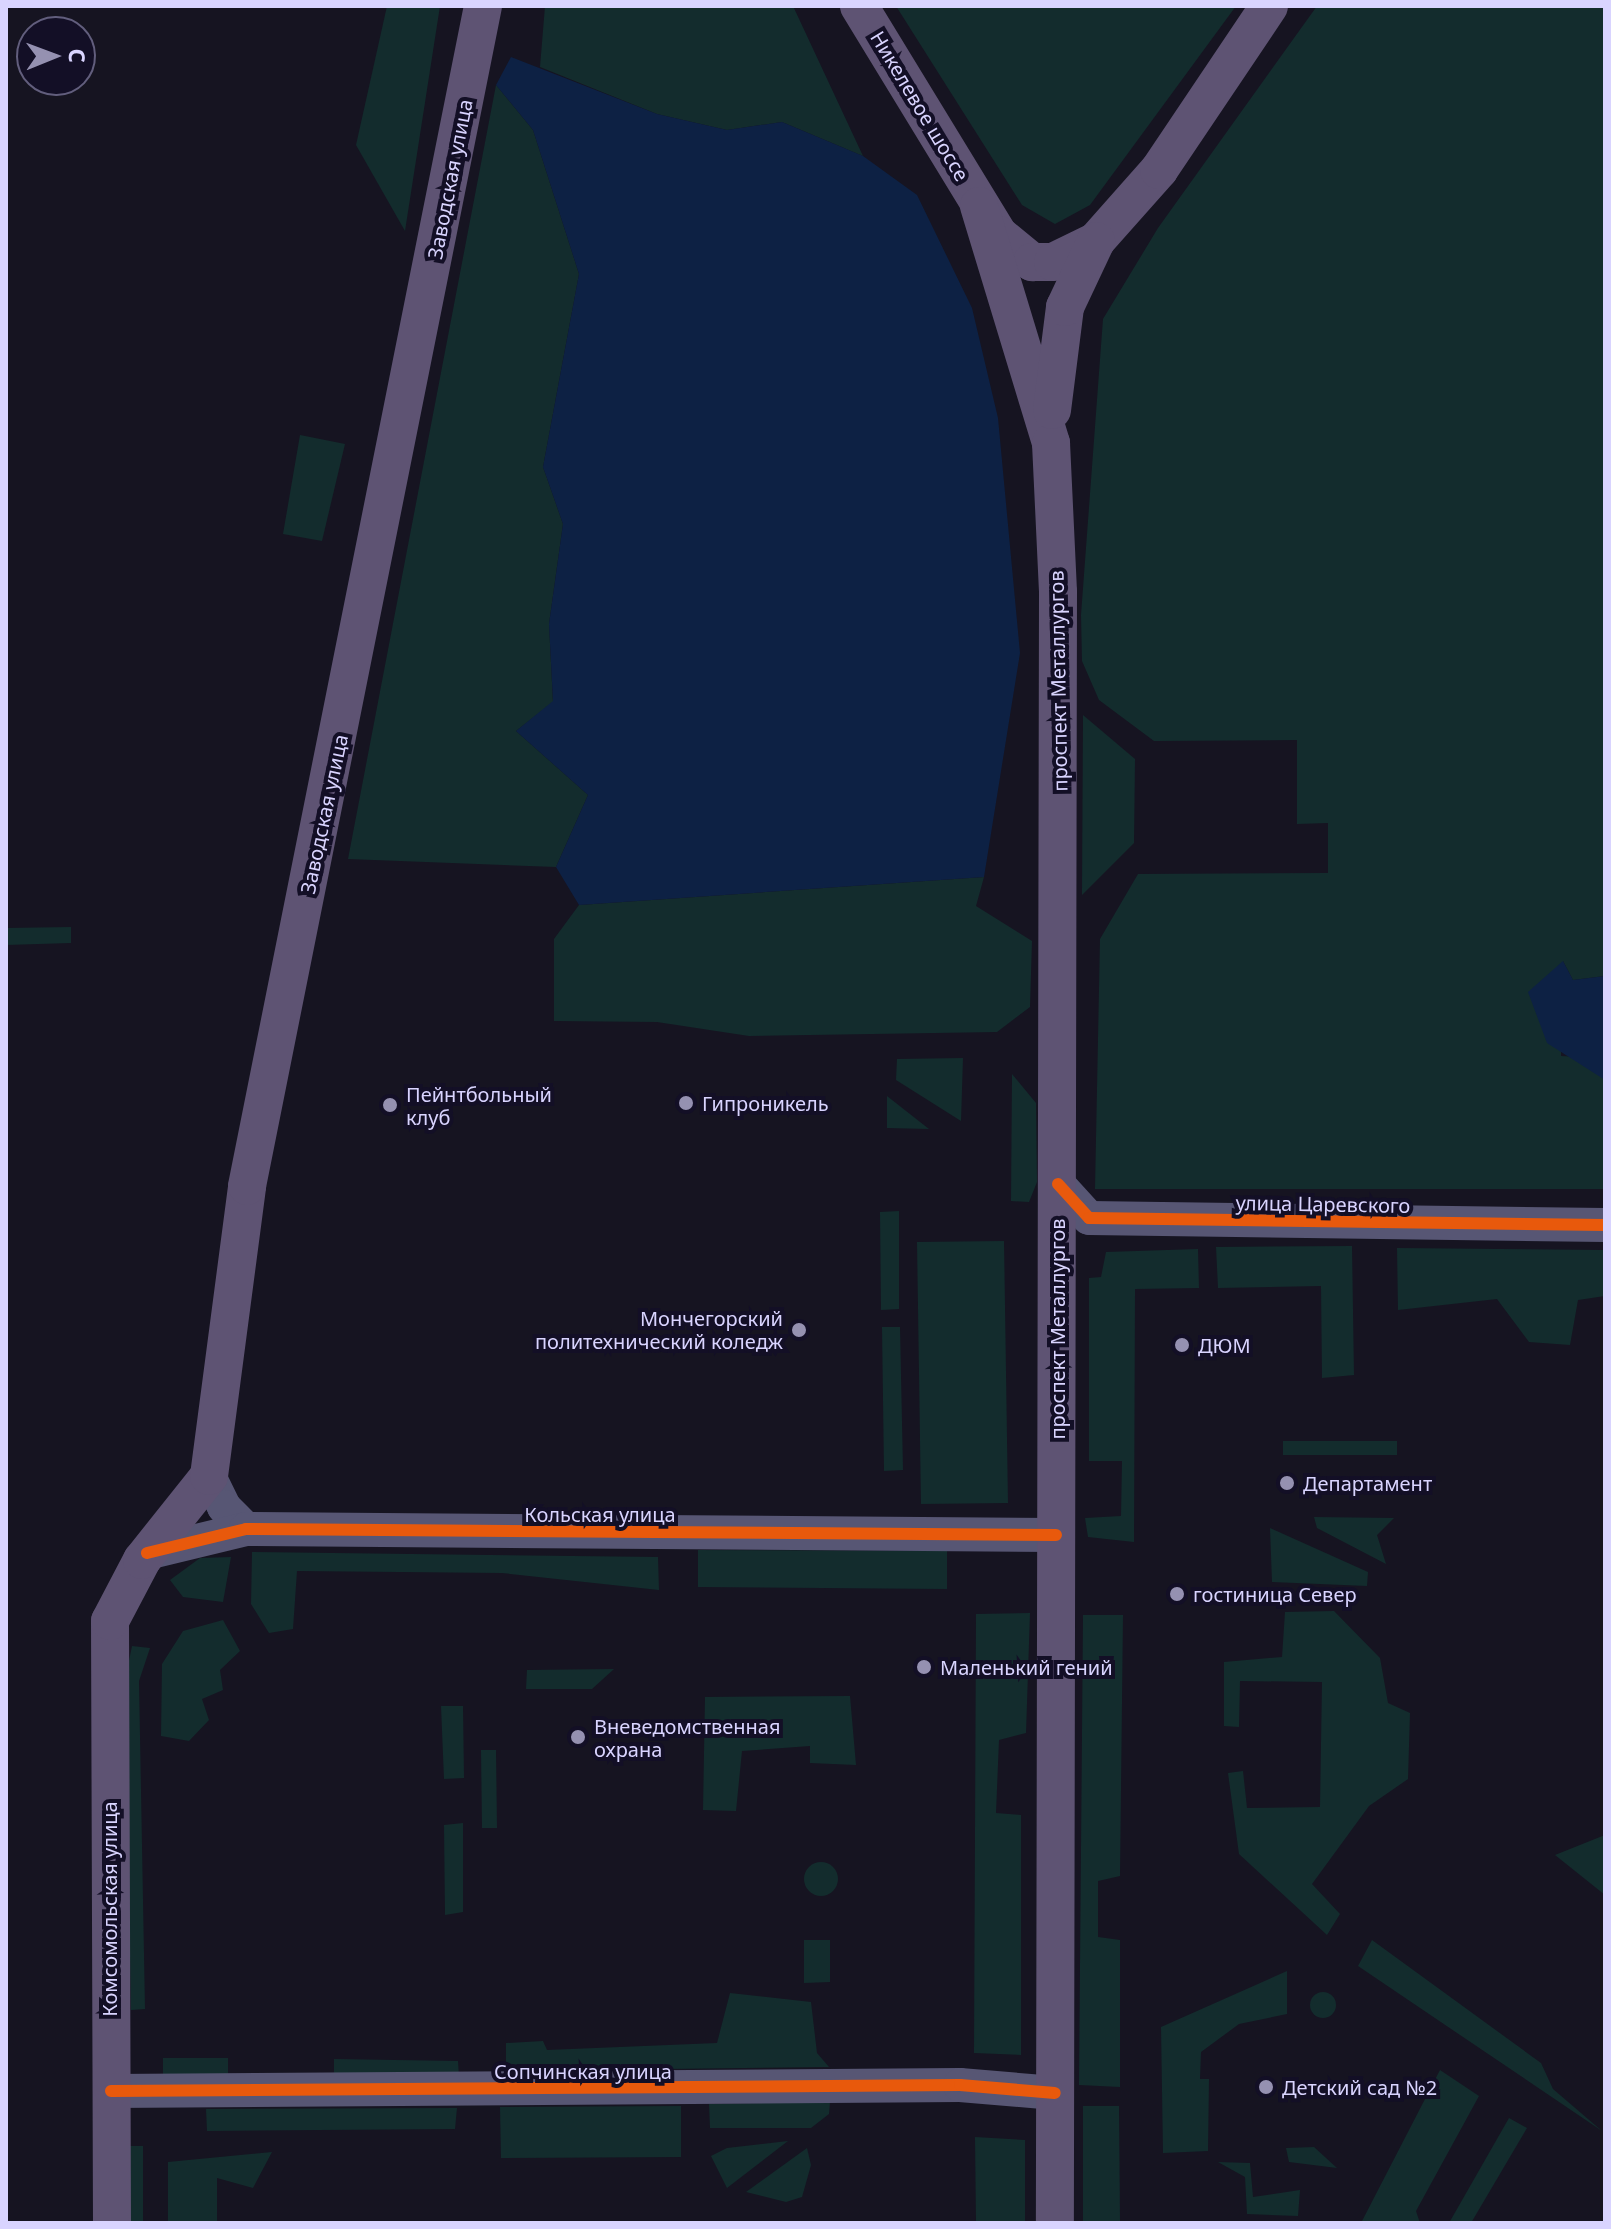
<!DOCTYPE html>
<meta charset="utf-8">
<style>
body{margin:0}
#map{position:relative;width:1611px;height:2229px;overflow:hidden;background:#161421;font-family:"Noto Sans",sans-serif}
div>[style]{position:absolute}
.green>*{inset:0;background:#132c2d}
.round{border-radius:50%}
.water>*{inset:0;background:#0d2144}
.secondary>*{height:34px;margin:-17px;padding:0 17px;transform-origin:17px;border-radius:17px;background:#575674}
.primary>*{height:38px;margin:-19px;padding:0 19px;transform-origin:19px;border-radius:19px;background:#5e5373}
.cycleway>*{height:12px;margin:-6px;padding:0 6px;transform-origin:6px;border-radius:6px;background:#e8590c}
.dots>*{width:22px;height:22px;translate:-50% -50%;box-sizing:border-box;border:4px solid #130f26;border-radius:50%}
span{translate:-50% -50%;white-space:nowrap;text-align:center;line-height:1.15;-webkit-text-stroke:8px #130f26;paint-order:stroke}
.street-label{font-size:20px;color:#d9d4ff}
.poi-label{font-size:20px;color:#d9d4ff}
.left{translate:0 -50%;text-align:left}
.right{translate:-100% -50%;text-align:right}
.frame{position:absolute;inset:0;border:8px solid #d9d4ff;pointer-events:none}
.north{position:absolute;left:16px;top:16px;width:80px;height:80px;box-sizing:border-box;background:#130f26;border:2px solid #625e7d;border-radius:50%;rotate:89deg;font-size:22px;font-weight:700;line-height:32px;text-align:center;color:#d9d4ff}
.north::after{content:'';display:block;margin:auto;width:28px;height:36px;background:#9591b1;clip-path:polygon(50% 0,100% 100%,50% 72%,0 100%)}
</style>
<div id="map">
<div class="green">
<i style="clip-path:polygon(387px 6px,440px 6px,405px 231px,356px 145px)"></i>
<i style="clip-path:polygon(545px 6px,793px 6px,863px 156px,782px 122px,727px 130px,657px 114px,540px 67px)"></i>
<i style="clip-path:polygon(896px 6px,1236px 6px,1090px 205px,1055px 224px,1022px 205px)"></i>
<i style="clip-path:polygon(1317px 6px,1605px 6px,1605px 976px,1573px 980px,1563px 961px,1561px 1056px,1579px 1057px,1605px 1080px,1605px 1189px,1095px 1189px,1100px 939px,1138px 874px,1328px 873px,1328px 823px,1297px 824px,1297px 740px,1154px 741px,1099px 700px,1082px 661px,1081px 615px,1103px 319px,1158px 228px)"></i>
<i style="clip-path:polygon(496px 85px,533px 130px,579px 274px,543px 467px,563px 524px,549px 624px,553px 702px,516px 731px,588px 795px,556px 867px,348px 859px)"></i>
<i style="clip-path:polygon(300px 435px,345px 444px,322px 541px,283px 534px)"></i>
<i style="clip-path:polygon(1083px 715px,1135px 759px,1134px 843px,1082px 895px)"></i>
<i style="clip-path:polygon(984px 877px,976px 906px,1032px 941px,1030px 1007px,997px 1032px,749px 1036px,657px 1022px,554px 1021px,554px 939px,579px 905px)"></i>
<i style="clip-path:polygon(71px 927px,71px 943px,6px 945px,6px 928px)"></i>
<i style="clip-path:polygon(963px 1058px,961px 1121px,896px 1080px,897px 1059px)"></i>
<i style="clip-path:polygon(1012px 1074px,1036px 1103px,1037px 1182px,1029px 1202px,1011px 1201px)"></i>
<i style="clip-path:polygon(887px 1096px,929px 1129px,887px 1128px)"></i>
<i style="clip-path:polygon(899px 1211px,899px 1309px,881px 1310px,880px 1212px)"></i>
<i style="clip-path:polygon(1004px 1241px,1008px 1503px,921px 1504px,917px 1242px)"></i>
<i style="clip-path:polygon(1352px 1246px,1354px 1375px,1322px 1378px,1321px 1286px,1218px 1288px,1216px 1247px)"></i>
<i style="clip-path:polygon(1397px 1248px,1605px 1250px,1605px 1296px,1578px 1300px,1570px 1345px,1529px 1342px,1497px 1299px,1398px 1310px)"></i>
<i style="clip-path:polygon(1198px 1249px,1199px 1288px,1135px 1289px,1134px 1542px,1088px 1537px,1085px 1518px,1121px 1516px,1122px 1461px,1089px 1461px,1089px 1278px,1101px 1277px,1106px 1252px)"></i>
<i style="clip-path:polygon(882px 1327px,900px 1327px,903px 1470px,884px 1471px)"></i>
<i style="clip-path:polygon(1283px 1441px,1397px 1441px,1397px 1455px,1283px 1455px)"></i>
<i style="clip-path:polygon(1314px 1517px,1394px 1518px,1377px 1535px,1386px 1564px,1317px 1528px)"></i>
<i style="clip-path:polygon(1270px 1528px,1368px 1572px,1367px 1586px,1272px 1582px)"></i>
<i style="clip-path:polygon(698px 1550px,947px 1551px,947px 1589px,698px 1587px)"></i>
<i style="clip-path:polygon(252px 1552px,658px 1557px,659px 1590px,502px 1573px,297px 1571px,293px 1629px,269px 1633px,251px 1604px)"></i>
<i style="clip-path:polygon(231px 1557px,223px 1602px,183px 1597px,170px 1580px,200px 1558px)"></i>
<i style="clip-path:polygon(1334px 1611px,1380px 1658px,1388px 1703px,1410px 1713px,1408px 1779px,1369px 1806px,1312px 1884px,1340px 1914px,1327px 1935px,1239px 1854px,1228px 1773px,1243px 1771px,1247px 1808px,1320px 1807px,1322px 1682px,1240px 1681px,1239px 1727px,1224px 1726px,1224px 1662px,1282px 1657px,1285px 1612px)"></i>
<i style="clip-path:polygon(1030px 1613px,1026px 1733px,999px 1740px,996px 1813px,1021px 1815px,1021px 2055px,974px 2053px,976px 1614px)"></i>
<i style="clip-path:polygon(1083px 1615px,1123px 1615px,1120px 1876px,1098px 1881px,1098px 1937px,1120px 1940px,1120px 2087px,1079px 2085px)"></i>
<i style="clip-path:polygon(223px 1620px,240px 1651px,220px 1670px,223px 1690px,202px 1699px,209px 1720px,189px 1741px,161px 1736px,162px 1664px,183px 1631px)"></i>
<i style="clip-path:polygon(132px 1646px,150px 1648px,139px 1681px,145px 2009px,131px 2010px,125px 1680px)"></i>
<i style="clip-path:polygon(614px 1669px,592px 1689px,526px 1689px,527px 1670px)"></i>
<i style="clip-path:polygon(850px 1696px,856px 1765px,810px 1763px,810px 1746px,742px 1751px,736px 1811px,703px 1810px,705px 1697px)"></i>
<i style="clip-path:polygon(441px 1706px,463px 1706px,464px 1778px,444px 1779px)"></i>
<i style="clip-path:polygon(481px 1750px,496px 1750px,497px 1828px,482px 1828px)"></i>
<i style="clip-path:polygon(463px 1823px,463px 1912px,445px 1915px,444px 1825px)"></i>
<i style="clip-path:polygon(1605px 1835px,1605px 1895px,1555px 1855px)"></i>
<i class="round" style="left:804px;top:1862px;width:34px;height:34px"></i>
<i style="clip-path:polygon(804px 1940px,830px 1940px,830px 1982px,804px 1983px)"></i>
<i style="clip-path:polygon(1372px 1940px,1541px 2063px,1553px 2089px,1602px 2131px,1358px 1966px)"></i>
<i style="clip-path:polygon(1287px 1971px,1287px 2014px,1239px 2024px,1201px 2052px,1200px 2079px,1209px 2079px,1208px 2151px,1163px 2153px,1161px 2027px)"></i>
<i class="round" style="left:1310px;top:1992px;width:26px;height:26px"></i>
<i style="clip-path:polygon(730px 1993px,811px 2002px,817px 2053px,829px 2067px,506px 2071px,506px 2043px,543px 2041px,547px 2050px,717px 2043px)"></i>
<i style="clip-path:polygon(163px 2058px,228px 2058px,228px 2075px,163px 2076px)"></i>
<i style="clip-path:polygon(334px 2059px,458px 2061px,459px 2077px,334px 2077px)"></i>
<i style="clip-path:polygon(1440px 2070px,1479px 2096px,1416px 2211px,1420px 2223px,1361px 2223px)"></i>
<i style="clip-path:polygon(830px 2102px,829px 2114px,811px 2128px,710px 2128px,709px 2104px)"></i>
<i style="clip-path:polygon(681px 2106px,681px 2157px,501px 2158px,500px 2107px)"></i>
<i style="clip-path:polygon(1083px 2106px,1119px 2106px,1120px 2223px,1083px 2223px)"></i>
<i style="clip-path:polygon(457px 2108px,455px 2129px,207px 2131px,206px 2109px)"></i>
<i style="clip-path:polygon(1509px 2118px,1527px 2128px,1471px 2223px,1449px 2223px)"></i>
<i style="clip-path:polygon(975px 2137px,1025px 2140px,1025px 2223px,976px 2223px)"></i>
<i style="clip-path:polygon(788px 2141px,727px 2188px,711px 2156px,727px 2148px)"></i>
<i style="clip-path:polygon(124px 2146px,143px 2146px,143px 2223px,124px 2223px)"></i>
<i style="clip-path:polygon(1314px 2147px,1337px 2168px,1289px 2162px,1286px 2148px)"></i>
<i style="clip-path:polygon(807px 2148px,811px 2165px,802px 2197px,786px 2202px,746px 2192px)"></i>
<i style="clip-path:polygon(272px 2152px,253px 2188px,217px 2178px,217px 2223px,168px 2223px,168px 2162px)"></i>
<i style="clip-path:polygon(1218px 2162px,1250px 2163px,1253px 2197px,1300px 2190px,1298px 2216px,1247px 2214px,1245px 2177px)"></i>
</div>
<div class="water">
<i style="clip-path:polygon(511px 57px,657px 114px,727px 130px,782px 122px,863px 156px,917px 195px,972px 308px,998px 418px,1020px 653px,984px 877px,579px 905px,556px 867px,588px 795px,516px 731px,553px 701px,549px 624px,563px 524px,543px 467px,579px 274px,533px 130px,496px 85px)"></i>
<i style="clip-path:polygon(1563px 961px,1573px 980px,1605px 976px,1605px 1080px,1547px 1043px,1528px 992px)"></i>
</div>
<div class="secondary">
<i style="left:1058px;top:1184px;width:46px;rotate:47.6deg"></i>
<i style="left:1089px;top:1218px;width:516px;rotate:0.78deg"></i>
<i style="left:209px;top:1476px;width:34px;rotate:64deg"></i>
<i style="left:224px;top:1507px;width:31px;rotate:45deg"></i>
<i style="left:147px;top:1553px;width:102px;rotate:-13.6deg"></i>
<i style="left:246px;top:1529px;width:810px;rotate:0.42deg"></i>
<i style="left:111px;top:2091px;width:849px;rotate:-0.4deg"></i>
<i style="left:960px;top:2085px;width:95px;rotate:4.8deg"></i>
</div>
<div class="primary">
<i style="left:859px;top:6px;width:268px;rotate:58.6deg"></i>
<i style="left:999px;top:235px;width:43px;rotate:39.3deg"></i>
<i style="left:1032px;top:262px;width:21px"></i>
<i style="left:1053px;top:262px;width:48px;rotate:-26deg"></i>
<i style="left:1096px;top:241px;width:95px;rotate:-48.4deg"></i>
<i style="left:1159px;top:170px;width:197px;rotate:-56.1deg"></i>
<i style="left:979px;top:206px;width:248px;rotate:73.1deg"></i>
<i style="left:1051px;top:443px;width:149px;rotate:87.3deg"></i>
<i style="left:1058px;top:592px;width:1631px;rotate:90.11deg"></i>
<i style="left:1052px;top:410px;width:104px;rotate:-82.8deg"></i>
<i style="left:1065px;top:307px;width:73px;rotate:-64.8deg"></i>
<i style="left:112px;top:2223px;width:602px;rotate:-90.19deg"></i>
<i style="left:110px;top:1621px;width:69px;rotate:-62.3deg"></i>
<i style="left:142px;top:1560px;width:107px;rotate:-51.4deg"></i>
<i style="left:209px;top:1476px;width:292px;rotate:-82.5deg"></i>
<i style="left:247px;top:1186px;width:1203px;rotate:-78.69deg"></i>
</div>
<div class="cycleway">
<i style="left:1058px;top:1184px;width:46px;rotate:47.6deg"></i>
<i style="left:1089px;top:1218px;width:516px;rotate:0.78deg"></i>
<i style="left:147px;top:1553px;width:102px;rotate:-13.6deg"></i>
<i style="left:246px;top:1529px;width:810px;rotate:0.42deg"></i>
<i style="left:111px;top:2091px;width:849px;rotate:-0.4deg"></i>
<i style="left:960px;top:2085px;width:95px;rotate:4.8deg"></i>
</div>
<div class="dots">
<i style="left:686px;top:1103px;background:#9591b1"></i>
<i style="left:390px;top:1105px;background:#9591b1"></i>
<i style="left:799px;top:1330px;background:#9591b1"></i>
<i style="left:1182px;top:1345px;background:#9591b1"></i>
<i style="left:1287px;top:1483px;background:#9591b1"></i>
<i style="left:1177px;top:1594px;background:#9591b1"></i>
<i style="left:924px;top:1667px;background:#9591b1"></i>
<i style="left:578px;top:1737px;background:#9591b1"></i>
<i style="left:1266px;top:2087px;background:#9591b1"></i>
</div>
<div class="street-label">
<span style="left:920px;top:106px;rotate:59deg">Никелевое шоссе</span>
<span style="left:450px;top:179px;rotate:-79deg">Заводская улица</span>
<span style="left:1058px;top:681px;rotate:-91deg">проспект Металлургов</span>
<span style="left:324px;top:814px;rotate:-78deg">Заводская улица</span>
<span style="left:1323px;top:1204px;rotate:1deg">улица Царевского</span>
<span style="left:1057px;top:1329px;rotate:-90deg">проспект Металлургов</span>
<span style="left:600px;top:1514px">Кольская улица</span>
<span style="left:109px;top:1909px;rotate:-90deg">Комсомольская улица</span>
<span style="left:583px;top:2071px">Сопчинская улица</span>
</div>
<div class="poi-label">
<span class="left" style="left:406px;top:1106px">Пейнтбольный<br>клуб</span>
<span class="left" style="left:702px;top:1103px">Гипроникель</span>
<span class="right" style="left:783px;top:1330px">Мончегорский<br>политехнический коледж</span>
<span class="left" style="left:1198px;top:1345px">ДЮМ</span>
<span class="left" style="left:1303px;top:1483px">Департамент</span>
<span class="left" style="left:1193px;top:1594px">гостиница Север</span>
<span class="left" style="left:940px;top:1667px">Маленький гений</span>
<span class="left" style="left:594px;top:1738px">Вневедомственная<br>охрана</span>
<span class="left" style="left:1282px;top:2087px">Детский сад №2</span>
</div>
<div class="frame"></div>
<div class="north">С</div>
</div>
